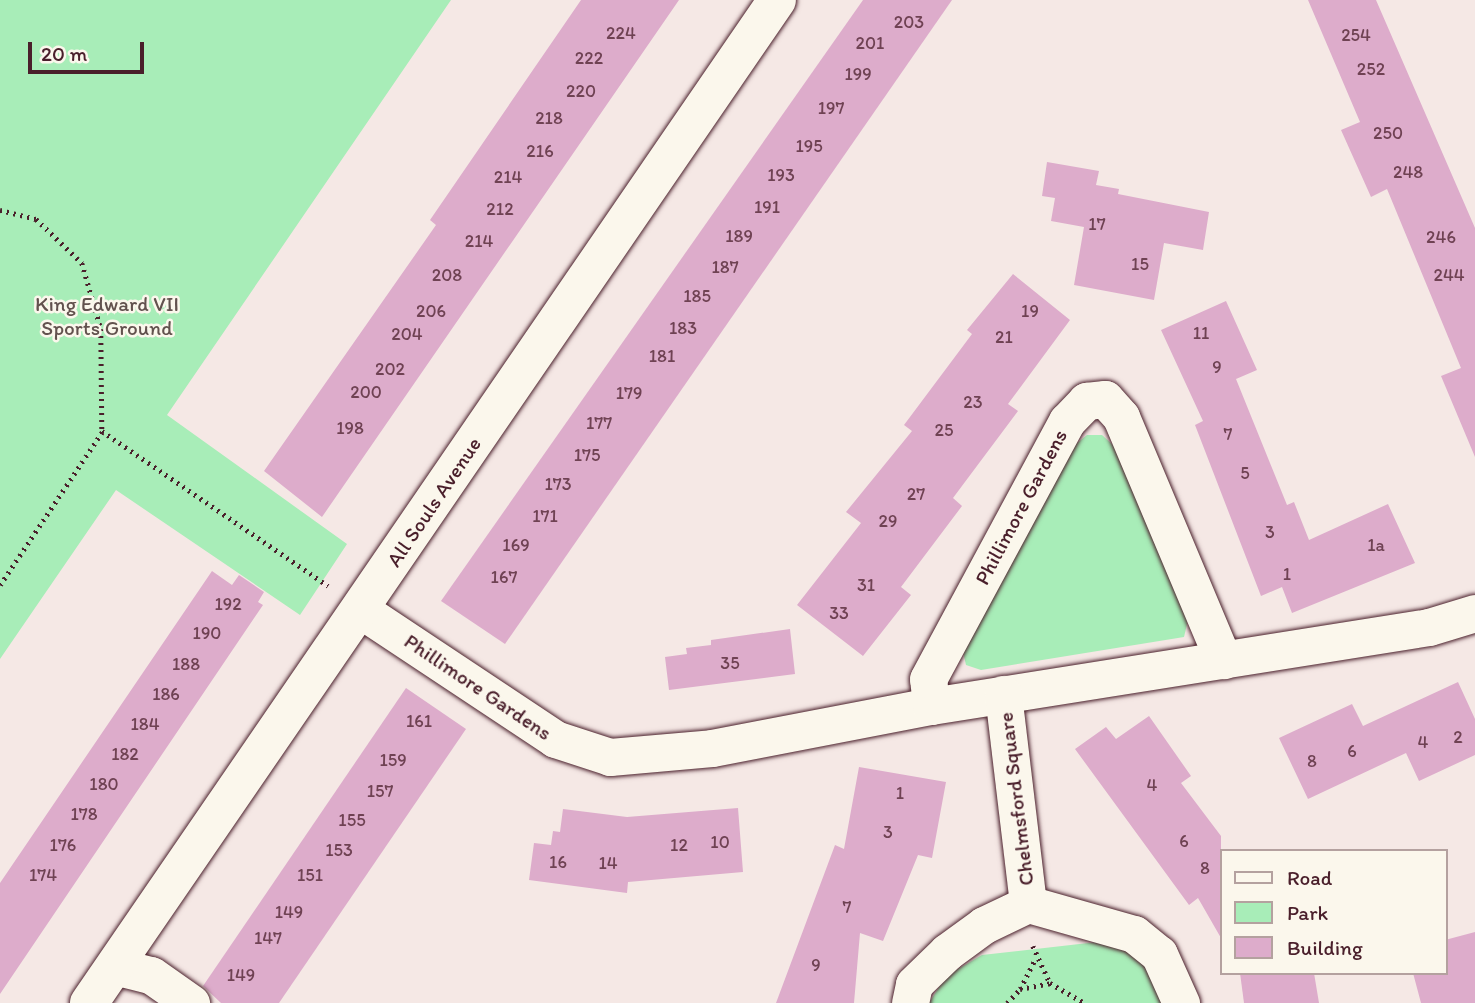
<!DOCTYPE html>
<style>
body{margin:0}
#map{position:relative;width:1475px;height:1003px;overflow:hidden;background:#f5e8e5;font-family:Itim,sans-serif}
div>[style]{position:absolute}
.green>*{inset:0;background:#a8edb8}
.building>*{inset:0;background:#ddaccb}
.path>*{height:4.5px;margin-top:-2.25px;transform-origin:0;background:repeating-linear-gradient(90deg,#4a1f2b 0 2px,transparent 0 7px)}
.roads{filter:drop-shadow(0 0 2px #4a1f2b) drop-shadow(0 0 2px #4a1f2b)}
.street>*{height:37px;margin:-18.5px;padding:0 18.5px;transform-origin:18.5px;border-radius:18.5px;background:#fbf7ec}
.secondary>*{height:38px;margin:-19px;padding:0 19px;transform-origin:19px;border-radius:19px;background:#fbf7ec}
span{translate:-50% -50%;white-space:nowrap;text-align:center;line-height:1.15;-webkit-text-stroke:5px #fbf7ec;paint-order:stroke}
.number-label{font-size:18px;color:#6f4253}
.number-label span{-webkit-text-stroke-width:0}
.park-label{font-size:21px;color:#62524e}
.street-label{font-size:21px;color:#4a1f2b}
.legend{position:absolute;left:1220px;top:849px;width:228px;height:126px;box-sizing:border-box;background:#fbf7ec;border:2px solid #b4a19f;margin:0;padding:9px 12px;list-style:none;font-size:21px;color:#4a1f2b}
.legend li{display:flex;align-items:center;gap:14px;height:35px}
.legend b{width:35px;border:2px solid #b4a19f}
.scale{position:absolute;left:28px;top:42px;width:116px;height:32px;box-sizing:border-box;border:4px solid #4a1f2b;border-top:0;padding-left:9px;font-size:21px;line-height:24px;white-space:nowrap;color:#4a1f2b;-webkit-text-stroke:5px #fbf7ec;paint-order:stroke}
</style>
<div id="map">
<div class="green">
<i style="clip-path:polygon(0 0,451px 0,167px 415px,347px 544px,300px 615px,116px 490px,0 659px)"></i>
<i style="clip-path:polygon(1087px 435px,1102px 435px,1113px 445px,1188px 620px,1184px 637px,981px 670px,966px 665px,963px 652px,1076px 444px)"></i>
<i style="clip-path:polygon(1097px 942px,1137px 955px,1164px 987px,1166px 1003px,929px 1003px,946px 976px,982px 955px)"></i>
</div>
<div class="building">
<i style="clip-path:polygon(581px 0,679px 0,322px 517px,264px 471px,436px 225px,430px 220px)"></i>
<i style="clip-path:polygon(863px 0,952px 0,505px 644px,441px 601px)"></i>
<i style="clip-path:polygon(1308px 0,1376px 0,1475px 228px,1475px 457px,1441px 376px,1461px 368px,1387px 189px,1371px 197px,1341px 130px,1360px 122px)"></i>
<i style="clip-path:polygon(1047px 162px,1099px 171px,1096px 185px,1119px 189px,1118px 194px,1209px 212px,1203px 250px,1164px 243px,1154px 300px,1074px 285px,1084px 227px,1051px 221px,1055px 198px,1042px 196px)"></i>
<i style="clip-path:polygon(1013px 274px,1070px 320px,1008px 404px,1018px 411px,953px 498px,962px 506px,901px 587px,911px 595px,863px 656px,797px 605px,861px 523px,846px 512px,912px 431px,904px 425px,972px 334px,967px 330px)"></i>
<i style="clip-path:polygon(1226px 301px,1257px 370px,1236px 379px,1287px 505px,1294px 502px,1309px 540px,1388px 504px,1415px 563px,1292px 613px,1282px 587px,1261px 596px,1195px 425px,1203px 421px,1161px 330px)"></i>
<i style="clip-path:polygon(212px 571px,232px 585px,239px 575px,264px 592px,258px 602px,263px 605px,0 994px,0 883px)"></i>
<i style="clip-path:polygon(790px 629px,795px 674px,669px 690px,665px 657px,687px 654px,686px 648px,711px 645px,711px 640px)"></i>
<i style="clip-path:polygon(1458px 682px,1475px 719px,1475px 755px,1419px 781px,1406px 753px,1308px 799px,1279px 738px,1352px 704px,1363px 726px)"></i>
<i style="clip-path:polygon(406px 688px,466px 729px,279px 1003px,221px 1003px,203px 986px)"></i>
<i style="clip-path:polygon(1149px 716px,1191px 776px,1181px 783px,1221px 836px,1221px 938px,1198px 898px,1189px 905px,1075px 749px,1106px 727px,1116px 739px)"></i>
<i style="clip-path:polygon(859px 767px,946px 782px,932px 858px,918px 855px,883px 941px,860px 933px,854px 1003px,776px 1003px,835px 845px,844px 849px)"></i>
<i style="clip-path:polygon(738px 808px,743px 872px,628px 882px,627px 893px,529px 880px,534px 843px,551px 845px,553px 831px,560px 832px,563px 809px,627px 817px)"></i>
<i style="clip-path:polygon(1475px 932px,1475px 1003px,1421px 1003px,1413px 973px,1445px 973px,1445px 940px)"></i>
<i style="clip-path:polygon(1240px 973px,1314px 973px,1319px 1003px,1244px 1003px)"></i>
</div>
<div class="path">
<i style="left:0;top:210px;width:37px;rotate:14deg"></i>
<i style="left:36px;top:219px;width:64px;rotate:43.7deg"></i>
<i style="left:82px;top:263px;width:69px;rotate:73.9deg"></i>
<i style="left:101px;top:329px;width:102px;rotate:89.4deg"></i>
<i style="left:102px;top:431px;width:274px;rotate:34.4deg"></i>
<i style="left:0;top:585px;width:184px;rotate:-56.3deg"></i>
<i style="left:1033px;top:946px;width:41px;rotate:65.3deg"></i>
<i style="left:1020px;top:989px;width:33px;rotate:-63deg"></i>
<i style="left:1007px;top:1003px;width:19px;rotate:-47deg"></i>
<i style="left:1020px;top:989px;width:31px;rotate:-11deg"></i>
<i style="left:1050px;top:983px;width:39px;rotate:30deg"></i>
</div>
<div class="roads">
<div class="street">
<i style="left:361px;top:610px;width:233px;rotate:33.6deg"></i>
<i style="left:555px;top:739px;width:58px;rotate:18.1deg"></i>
<i style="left:610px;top:757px;width:102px;rotate:-5deg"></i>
<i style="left:712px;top:748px;width:223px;rotate:-10.9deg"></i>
<i style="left:931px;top:706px;width:504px;rotate:-9.01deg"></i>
<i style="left:1429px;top:627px;width:48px;rotate:-16.9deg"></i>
<i style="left:1003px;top:694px;width:211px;rotate:83.2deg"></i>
<i style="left:931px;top:706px;width:27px;rotate:-96deg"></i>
<i style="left:928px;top:679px;width:293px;rotate:-61.7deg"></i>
<i style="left:1067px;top:421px;width:28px;rotate:-46deg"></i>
<i style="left:1086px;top:401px;width:19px;rotate:-6deg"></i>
<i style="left:1105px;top:399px;width:24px;rotate:48deg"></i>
<i style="left:1121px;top:417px;width:264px;rotate:67.2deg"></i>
<i style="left:114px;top:966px;width:38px;rotate:14deg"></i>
<i style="left:151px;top:975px;width:49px;rotate:35deg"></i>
<i style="left:910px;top:1003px;width:19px;rotate:-78deg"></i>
<i style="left:914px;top:984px;width:46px;rotate:-44.1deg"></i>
<i style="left:947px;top:952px;width:46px;rotate:-36.1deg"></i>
<i style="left:984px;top:925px;width:49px;rotate:-25.5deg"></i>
<i style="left:1028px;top:904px;width:110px;rotate:15.8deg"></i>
<i style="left:1134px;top:934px;width:32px;rotate:39deg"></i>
<i style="left:1159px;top:954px;width:54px;rotate:65.8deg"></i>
</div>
<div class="secondary">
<i style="left:89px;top:1003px;width:1216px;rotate:-55.55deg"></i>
</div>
</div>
<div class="number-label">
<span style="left:909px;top:22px">203</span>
<span style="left:621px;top:33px">224</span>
<span style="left:1356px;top:35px">254</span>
<span style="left:870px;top:43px">201</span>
<span style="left:589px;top:58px">222</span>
<span style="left:1371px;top:69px">252</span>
<span style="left:858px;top:74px">199</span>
<span style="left:581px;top:91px">220</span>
<span style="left:831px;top:108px">197</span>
<span style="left:549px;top:118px">218</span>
<span style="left:1388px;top:133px">250</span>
<span style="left:809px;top:146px">195</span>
<span style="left:540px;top:151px">216</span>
<span style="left:1408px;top:172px">248</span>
<span style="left:781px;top:175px">193</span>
<span style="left:508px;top:177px">214</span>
<span style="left:767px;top:207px">191</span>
<span style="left:500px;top:209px">212</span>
<span style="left:1097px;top:224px">17</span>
<span style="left:739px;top:236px">189</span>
<span style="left:1441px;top:237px">246</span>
<span style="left:479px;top:241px">214</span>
<span style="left:1140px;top:264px">15</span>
<span style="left:725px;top:267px">187</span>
<span style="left:447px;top:275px">208</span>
<span style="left:1449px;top:275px">244</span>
<span style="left:697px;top:296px">185</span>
<span style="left:431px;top:311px">206</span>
<span style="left:1030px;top:311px">19</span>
<span style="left:683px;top:328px">183</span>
<span style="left:1201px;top:333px">11</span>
<span style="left:407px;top:334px">204</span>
<span style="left:1004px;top:337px">21</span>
<span style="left:662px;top:356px">181</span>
<span style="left:1217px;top:367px">9</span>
<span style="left:390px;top:369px">202</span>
<span style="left:366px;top:392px">200</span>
<span style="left:629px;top:393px">179</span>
<span style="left:973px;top:402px">23</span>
<span style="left:599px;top:423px">177</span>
<span style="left:350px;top:428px">198</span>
<span style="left:944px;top:430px">25</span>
<span style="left:1228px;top:434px">7</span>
<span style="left:587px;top:455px">175</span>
<span style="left:1245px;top:473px">5</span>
<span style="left:558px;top:484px">173</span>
<span style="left:916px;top:494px">27</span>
<span style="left:545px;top:516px">171</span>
<span style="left:888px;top:521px">29</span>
<span style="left:1270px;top:532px">3</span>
<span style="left:516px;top:545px">169</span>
<span style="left:1376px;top:545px">1a</span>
<span style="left:1287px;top:574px">1</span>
<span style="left:504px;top:577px">167</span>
<span style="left:866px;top:585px">31</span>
<span style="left:228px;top:604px">192</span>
<span style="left:839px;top:613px">33</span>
<span style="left:207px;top:633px">190</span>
<span style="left:730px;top:663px">35</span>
<span style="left:186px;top:664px">188</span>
<span style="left:166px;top:694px">186</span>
<span style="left:419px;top:721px">161</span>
<span style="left:145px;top:724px">184</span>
<span style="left:1458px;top:737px">2</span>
<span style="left:1423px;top:742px">4</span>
<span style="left:1352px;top:751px">6</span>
<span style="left:125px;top:754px">182</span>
<span style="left:393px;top:760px">159</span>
<span style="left:1312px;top:761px">8</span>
<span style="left:104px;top:784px">180</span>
<span style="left:1152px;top:785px">4</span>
<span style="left:380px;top:791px">157</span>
<span style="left:900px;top:793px">1</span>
<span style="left:84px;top:814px">178</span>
<span style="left:352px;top:820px">155</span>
<span style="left:888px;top:832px">3</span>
<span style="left:1184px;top:841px">6</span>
<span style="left:720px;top:842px">10</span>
<span style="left:63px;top:845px">176</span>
<span style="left:679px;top:845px">12</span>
<span style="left:339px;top:850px">153</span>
<span style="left:558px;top:862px">16</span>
<span style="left:608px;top:863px">14</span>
<span style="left:1205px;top:868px">8</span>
<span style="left:43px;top:875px">174</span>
<span style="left:310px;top:875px">151</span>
<span style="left:847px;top:907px">7</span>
<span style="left:289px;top:912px">149</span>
<span style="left:268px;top:938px">147</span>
<span style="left:816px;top:965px">9</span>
<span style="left:241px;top:975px">149</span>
</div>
<div class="park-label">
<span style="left:107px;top:316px">King Edward VII<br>Sports Ground</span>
</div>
<div class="street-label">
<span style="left:434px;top:502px;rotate:-56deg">All Souls Avenue</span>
<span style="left:1021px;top:507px;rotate:-62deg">Phillimore Gardens</span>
<span style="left:478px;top:687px;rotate:34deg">Phillimore Gardens</span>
<span style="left:1016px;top:799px;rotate:-97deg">Chelmsford Square</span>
</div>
<ul class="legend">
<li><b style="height:9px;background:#fbf7ec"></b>Road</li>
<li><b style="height:19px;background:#a8edb8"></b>Park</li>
<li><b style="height:19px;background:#ddaccb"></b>Building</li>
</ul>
<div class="scale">20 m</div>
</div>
